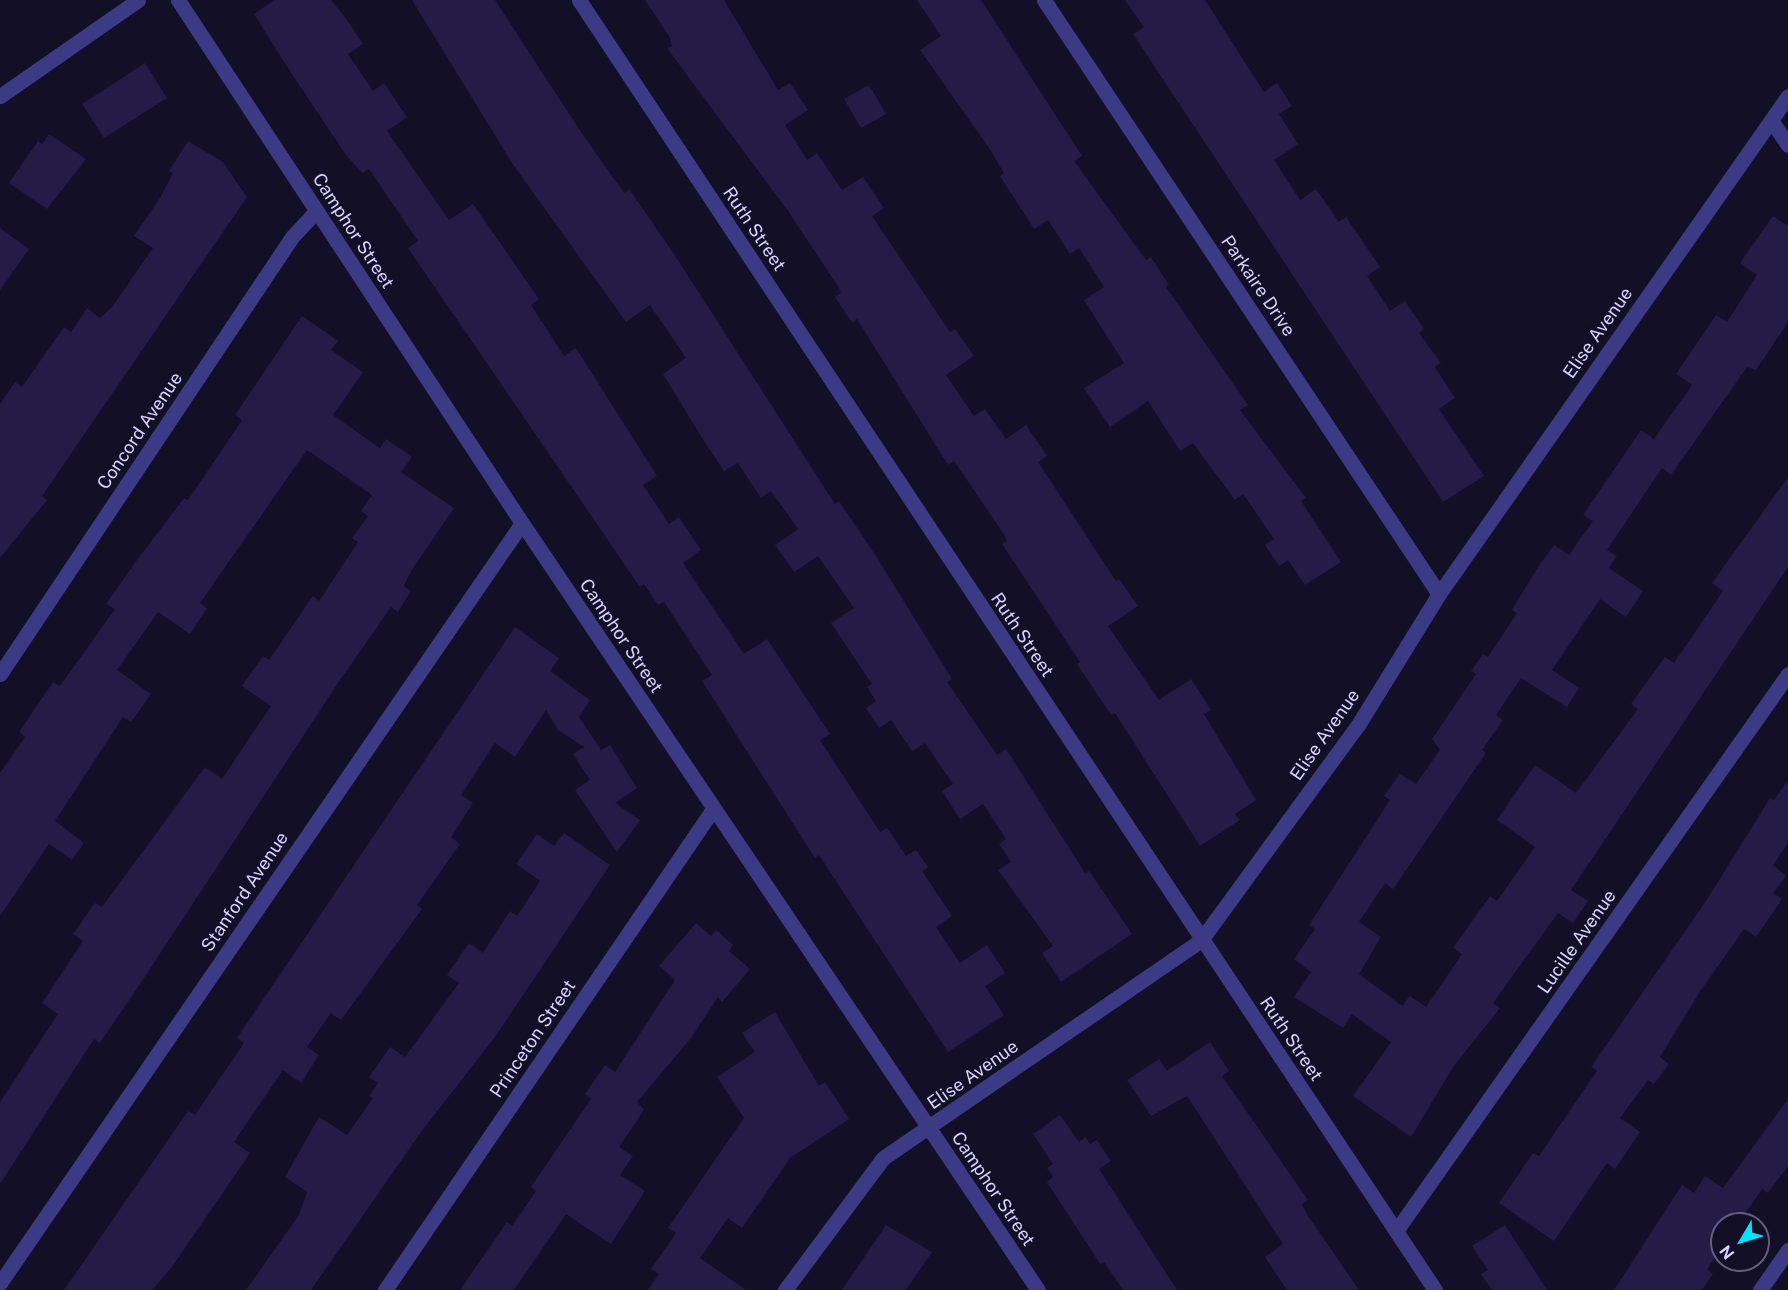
<!DOCTYPE html>
<style>
body{margin:0}
#map{position:relative;width:1788px;height:1290px;overflow:hidden;background:#130f26;font-family:"Public Sans",sans-serif}
div>[style]{position:absolute}
.building>*{inset:0;background:#241b47}
.minor>*{height:15px;margin:-7.5px;padding:0 7.5px;transform-origin:7.5px;border-radius:7.5px;background:#3d3a85}
span{translate:-50% -50%;white-space:nowrap;text-align:center;line-height:1.15;-webkit-text-stroke:6px #130f26;paint-order:stroke}
.street-label{font-size:18px;color:#d9d4ff}
.north{position:absolute;left:1710px;top:1212px;width:60px;height:60px;box-sizing:border-box;background:#130f26;border:2px solid #625e7d;border-radius:50%;rotate:232deg;font-size:16px;font-weight:700;line-height:24px;text-align:center;color:#d9d4ff}
.north::after{content:'';display:block;margin:auto;width:21px;height:27px;background:#00e5ff;clip-path:polygon(50% 0,100% 100%,50% 72%,0 100%)}
</style>
<div id="map">
<div class="building">
<i style="clip-path:polygon(274px 0,331px 0,347px 20px,363px 44px,348px 54px,373px 91px,384px 83px,407px 117px,387px 131px,449px 220px,473px 204px,539px 299px,531px 305px,564px 356px,576px 348px,657px 476px,643px 485px,669px 524px,679px 517px,701px 550px,683px 563px,744px 654px,767px 639px,830px 734px,820px 740px,880px 832px,887px 828px,906px 856px,916px 850px,928px 867px,922px 871px,952px 916px,936px 927px,960px 963px,987px 945px,1005px 973px,985px 986px,1004px 1015px,948px 1052px,819px 855px,815px 858px,702px 681px,712px 675px,664px 602px,658px 605px,644px 584px,640px 587px,408px 248px,418px 241px,369px 169px,362px 173px,346px 155px,284px 62px,254px 14px)"></i>
<i style="clip-path:polygon(412px 0,495px 0,581px 132px,624px 193px,629px 189px,672px 251px,835px 504px,839px 501px,874px 553px,952px 679px,947px 682px,997px 755px,1006px 749px,1085px 873px,1089px 871px,1132px 934px,1061px 982px,1042px 953px,1053px 946px,998px 870px,1011px 862px,999px 844px,1006px 839px,983px 804px,960px 819px,942px 791px,953px 784px,925px 743px,912px 751px,891px 720px,879px 728px,866px 708px,876px 701px,867px 687px,872px 684px,831px 623px,854px 608px,818px 556px,794px 572px,775px 545px,798px 529px,771px 491px,761px 498px,738px 463px,724px 471px,702px 438px,663px 374px,686px 358px,650px 305px,626px 322px,512px 163px)"></i>
<i style="clip-path:polygon(645px 0,724px 0,778px 90px,790px 83px,808px 110px,785px 125px,807px 160px,817px 153px,842px 190px,863px 177px,884px 208px,872px 216px,950px 332px,955px 329px,974px 356px,946px 375px,974px 416px,985px 409px,1006px 439px,1026px 425px,1047px 456px,1038px 462px,1116px 581px,1119px 579px,1138px 606px,1108px 626px,1159px 700px,1191px 679px,1211px 710px,1204px 714px,1256px 800px,1235px 814px,1240px 820px,1200px 846px,1115px 713px,1111px 715px,1077px 664px,1080px 662px,1002px 544px,1007px 541px,1003px 533px,954px 461px,948px 465px,857px 319px,852px 323px,835px 297px,841px 293px,837px 285px,788px 211px,667px 48px,672px 46px,669px 36px)"></i>
<i style="clip-path:polygon(917px 0,981px 0,1082px 156px,1074px 161px,1146px 260px,1151px 257px,1169px 285px,1166px 287px,1248px 405px,1240px 410px,1306px 498px,1301px 501px,1341px 562px,1305px 585px,1288px 560px,1279px 566px,1265px 545px,1274px 539px,1243px 494px,1235px 500px,1193px 443px,1180px 451px,1148px 401px,1110px 427px,1084px 388px,1124px 363px,1084px 300px,1104px 287px,1079px 248px,1070px 254px,1048px 220px,1034px 229px,1000px 176px,1004px 173px,989px 148px,920px 50px,941px 36px)"></i>
<i style="clip-path:polygon(1125px 0,1205px 0,1264px 92px,1277px 83px,1292px 106px,1279px 114px,1298px 144px,1274px 160px,1300px 200px,1316px 189px,1339px 222px,1346px 217px,1380px 267px,1367px 276px,1390px 311px,1405px 301px,1424px 329px,1419px 333px,1441px 363px,1435px 367px,1455px 398px,1439px 409px,1484px 476px,1443px 502px,1133px 34px,1144px 27px)"></i>
<i style="clip-path:polygon(145px 63px,167px 98px,104px 138px,82px 104px)"></i>
<i style="clip-path:polygon(869px 85px,886px 114px,861px 128px,844px 99px)"></i>
<i style="clip-path:polygon(49px 134px,86px 159px,47px 209px,9px 183px,38px 141px,42px 144px)"></i>
<i style="clip-path:polygon(188px 141px,223px 162px,247px 197px,42px 496px,47px 500px,0 558px,0 404px,15px 382px,22px 387px,64px 327px,71px 332px,87px 308px,100px 318px,112px 307px,153px 248px,134px 236px,160px 198px,173px 173px,169px 171px)"></i>
<i style="clip-path:polygon(1773px 216px,1788px 226px,1788px 322px,1756px 370px,1747px 367px,1671px 475px,1662px 468px,1607px 550px,1617px 556px,1609px 568px,1643px 591px,1626px 617px,1600px 599px,1552px 670px,1579px 688px,1567px 707px,1521px 678px,1496px 715px,1503px 720px,1482px 750px,1486px 753px,1393px 889px,1385px 883px,1359px 922px,1381px 937px,1359px 974px,1402px 1006px,1410px 996px,1426px 1007px,1462px 954px,1453px 948px,1490px 896px,1497px 901px,1535px 847px,1497px 820px,1514px 795px,1535px 765px,1576px 793px,1638px 709px,1631px 704px,1665px 657px,1674px 663px,1723px 591px,1712px 583px,1788px 477px,1788px 567px,1571px 890px,1588px 901px,1573px 923px,1558px 913px,1493px 1003px,1500px 1008px,1453px 1067px,1411px 1137px,1353px 1096px,1391px 1042px,1352px 1014px,1343px 1028px,1294px 997px,1311px 972px,1294px 959px,1315px 929px,1309px 925px,1390px 800px,1384px 796px,1400px 774px,1416px 784px,1440px 750px,1432px 739px,1476px 674px,1471px 671px,1483px 654px,1488px 657px,1517px 613px,1512px 610px,1538px 567px,1554px 545px,1569px 555px,1593px 521px,1583px 515px,1641px 430px,1654px 439px,1692px 385px,1676px 374px,1716px 315px,1727px 322px,1757px 275px,1740px 263px)"></i>
<i style="clip-path:polygon(0 228px,29px 249px,0 290px)"></i>
<i style="clip-path:polygon(302px 316px,338px 341px,331px 350px,363px 372px,333px 415px,380px 448px,386px 439px,412px 457px,401px 472px,454px 508px,411px 571px,404px 586px,411px 591px,398px 612px,391px 607px,340px 680px,136px 990px,100px 1043px,94px 1039px,0 1184px,0 1102px,58px 1014px,42px 1003px,83px 941px,73px 934px,95px 903px,102px 907px,205px 767px,222px 779px,271px 706px,242px 686px,263px 656px,269px 660px,313px 596px,319px 601px,358px 542px,352px 538px,368px 516px,361px 511px,372px 495px,307px 450px,200px 603px,207px 608px,190px 634px,158px 612px,117px 670px,151px 694px,131px 722px,123px 717px,55px 821px,84px 843px,72px 860px,49px 844px,0 916px,0 773px,25px 737px,19px 732px,53px 682px,60px 686px,115px 609px,106px 604px,137px 560px,184px 498px,188px 500px,242px 420px,235px 415px)"></i>
<i style="clip-path:polygon(515px 627px,559px 658px,550px 671px,590px 700px,579px 717px,601px 750px,610px 745px,637px 788px,615px 803px,640px 820px,617px 852px,575px 790px,590px 780px,573px 754px,584px 747px,558px 730px,546px 710px,515px 757px,495px 743px,461px 795px,473px 803px,451px 837px,460px 844px,417px 905px,422px 909px,341px 1020px,331px 1013px,307px 1047px,319px 1055px,301px 1083px,283px 1070px,234px 1142px,250px 1153px,172px 1267px,152px 1290px,64px 1290px,188px 1111px,195px 1115px,244px 1043px,237px 1038px)"></i>
<i style="clip-path:polygon(1788px 780px,1788px 843px,1773px 865px,1786px 876px,1773px 893px,1782px 899px,1756px 937px,1744px 929px,1699px 993px,1660px 1057px,1669px 1064px,1654px 1084px,1648px 1080px,1620px 1118px,1640px 1132px,1615px 1169px,1607px 1163px,1554px 1241px,1499px 1203px,1533px 1153px,1539px 1156px,1588px 1084px,1597px 1071px,1591px 1067px,1708px 898px,1770px 798px,1774px 800px)"></i>
<i style="clip-path:polygon(564px 833px,610px 865px,495px 1037px,421px 1132px,311px 1290px,246px 1290px,299px 1215px,307px 1192px,285px 1177px,319px 1117px,347px 1135px,373px 1098px,369px 1096px,378px 1083px,369px 1077px,390px 1047px,405px 1057px,459px 983px,447px 975px,469px 943px,483px 953px,510px 911px,517px 916px,540px 881px,516px 864px,537px 834px,554px 846px)"></i>
<i style="clip-path:polygon(696px 923px,711px 936px,716px 930px,733px 945px,729px 951px,750px 969px,722px 1002px,718px 997px,691px 1038px,637px 1102px,644px 1110px,619px 1147px,633px 1156px,620px 1175px,645px 1191px,611px 1244px,566px 1214px,514px 1290px,460px 1290px,507px 1222px,512px 1226px,536px 1191px,531px 1187px,591px 1099px,585px 1094px,605px 1065px,615px 1072px,675px 980px,659px 966px)"></i>
<i style="clip-path:polygon(775px 1012px,819px 1086px,825px 1082px,849px 1119px,790px 1158px,742px 1228px,728px 1218px,700px 1258px,746px 1290px,648px 1290px,659px 1274px,651px 1269px,676px 1233px,668px 1228px,744px 1118px,717px 1077px,755px 1052px,742px 1033px)"></i>
<i style="clip-path:polygon(1210px 1042px,1229px 1071px,1222px 1076px,1308px 1200px,1302px 1204px,1308px 1216px,1359px 1290px,1287px 1290px,1265px 1257px,1283px 1244px,1187px 1096px,1151px 1116px,1127px 1080px,1159px 1059px,1167px 1071px)"></i>
<i style="clip-path:polygon(1788px 1099px,1788px 1166px,1768px 1193px,1762px 1189px,1738px 1224px,1722px 1224px,1722px 1248px,1707px 1269px,1713px 1274px,1702px 1290px,1614px 1290px,1682px 1185px,1694px 1193px,1705px 1176px,1723px 1188px)"></i>
<i style="clip-path:polygon(1060px 1115px,1079px 1142px,1085px 1137px,1090px 1144px,1097px 1140px,1111px 1161px,1099px 1169px,1177px 1290px,1123px 1290px,1104px 1262px,1100px 1264px,1047px 1182px,1053px 1177px,1047px 1168px,1053px 1164px,1033px 1134px)"></i>
<i style="clip-path:polygon(886px 1225px,932px 1252px,906px 1290px,842px 1290px)"></i>
<i style="clip-path:polygon(1505px 1225px,1547px 1290px,1492px 1290px,1481px 1274px,1488px 1270px,1472px 1246px)"></i>
</div>
<div class="minor">
<i style="left:178px;top:0;width:626px;rotate:56.67deg"></i>
<i style="left:522px;top:523px;width:924px;rotate:56.07deg"></i>
<i style="left:579px;top:0;width:1548px;rotate:56.43deg"></i>
<i style="left:1044px;top:0;width:713px;rotate:56.38deg"></i>
<i style="left:0;top:96px;width:168px;rotate:-34.8deg"></i>
<i style="left:1771px;top:120px;width:30px;rotate:56deg"></i>
<i style="left:0;top:674px;width:526px;rotate:-56.25deg"></i>
<i style="left:292px;top:237px;width:35px;rotate:-47deg"></i>
<i style="left:1396px;top:1231px;width:681px;rotate:-54.86deg"></i>
<i style="left:0;top:1283px;width:922px;rotate:-55.52deg"></i>
<i style="left:385px;top:1290px;width:582px;rotate:-55.71deg"></i>
<i style="left:785px;top:1290px;width:164px;rotate:-53.4deg"></i>
<i style="left:883px;top:1158px;width:386px;rotate:-34.4deg"></i>
<i style="left:1201px;top:940px;width:266px;rotate:-53.9deg"></i>
<i style="left:1358px;top:725px;width:154px;rotate:-58.3deg"></i>
<i style="left:1439px;top:594px;width:608px;rotate:-54.98deg"></i>
<i style="left:1760px;top:1290px;width:49px;rotate:-55deg"></i>
</div>
<div class="street-label">
<span style="left:754px;top:229px;rotate:56deg">Ruth Street</span>
<span style="left:353px;top:231px;rotate:57deg">Camphor Street</span>
<span style="left:1258px;top:286px;rotate:56deg">Parkaire Drive</span>
<span style="left:1598px;top:333px;rotate:-55deg">Elise Avenue</span>
<span style="left:140px;top:431px;rotate:-56deg">Concord Avenue</span>
<span style="left:1022px;top:635px;rotate:56deg">Ruth Street</span>
<span style="left:621px;top:636px;rotate:56deg">Camphor Street</span>
<span style="left:1325px;top:735px;rotate:-55deg">Elise Avenue</span>
<span style="left:245px;top:892px;rotate:-56deg">Stanford Avenue</span>
<span style="left:1577px;top:942px;rotate:-55deg">Lucille Avenue</span>
<span style="left:533px;top:1039px;rotate:-56deg">Princeton Street</span>
<span style="left:1291px;top:1039px;rotate:56deg">Ruth Street</span>
<span style="left:973px;top:1075px;rotate:-35deg">Elise Avenue</span>
<span style="left:993px;top:1189px;rotate:56deg">Camphor Street</span>
</div>
<div class="north">N</div>
</div>
